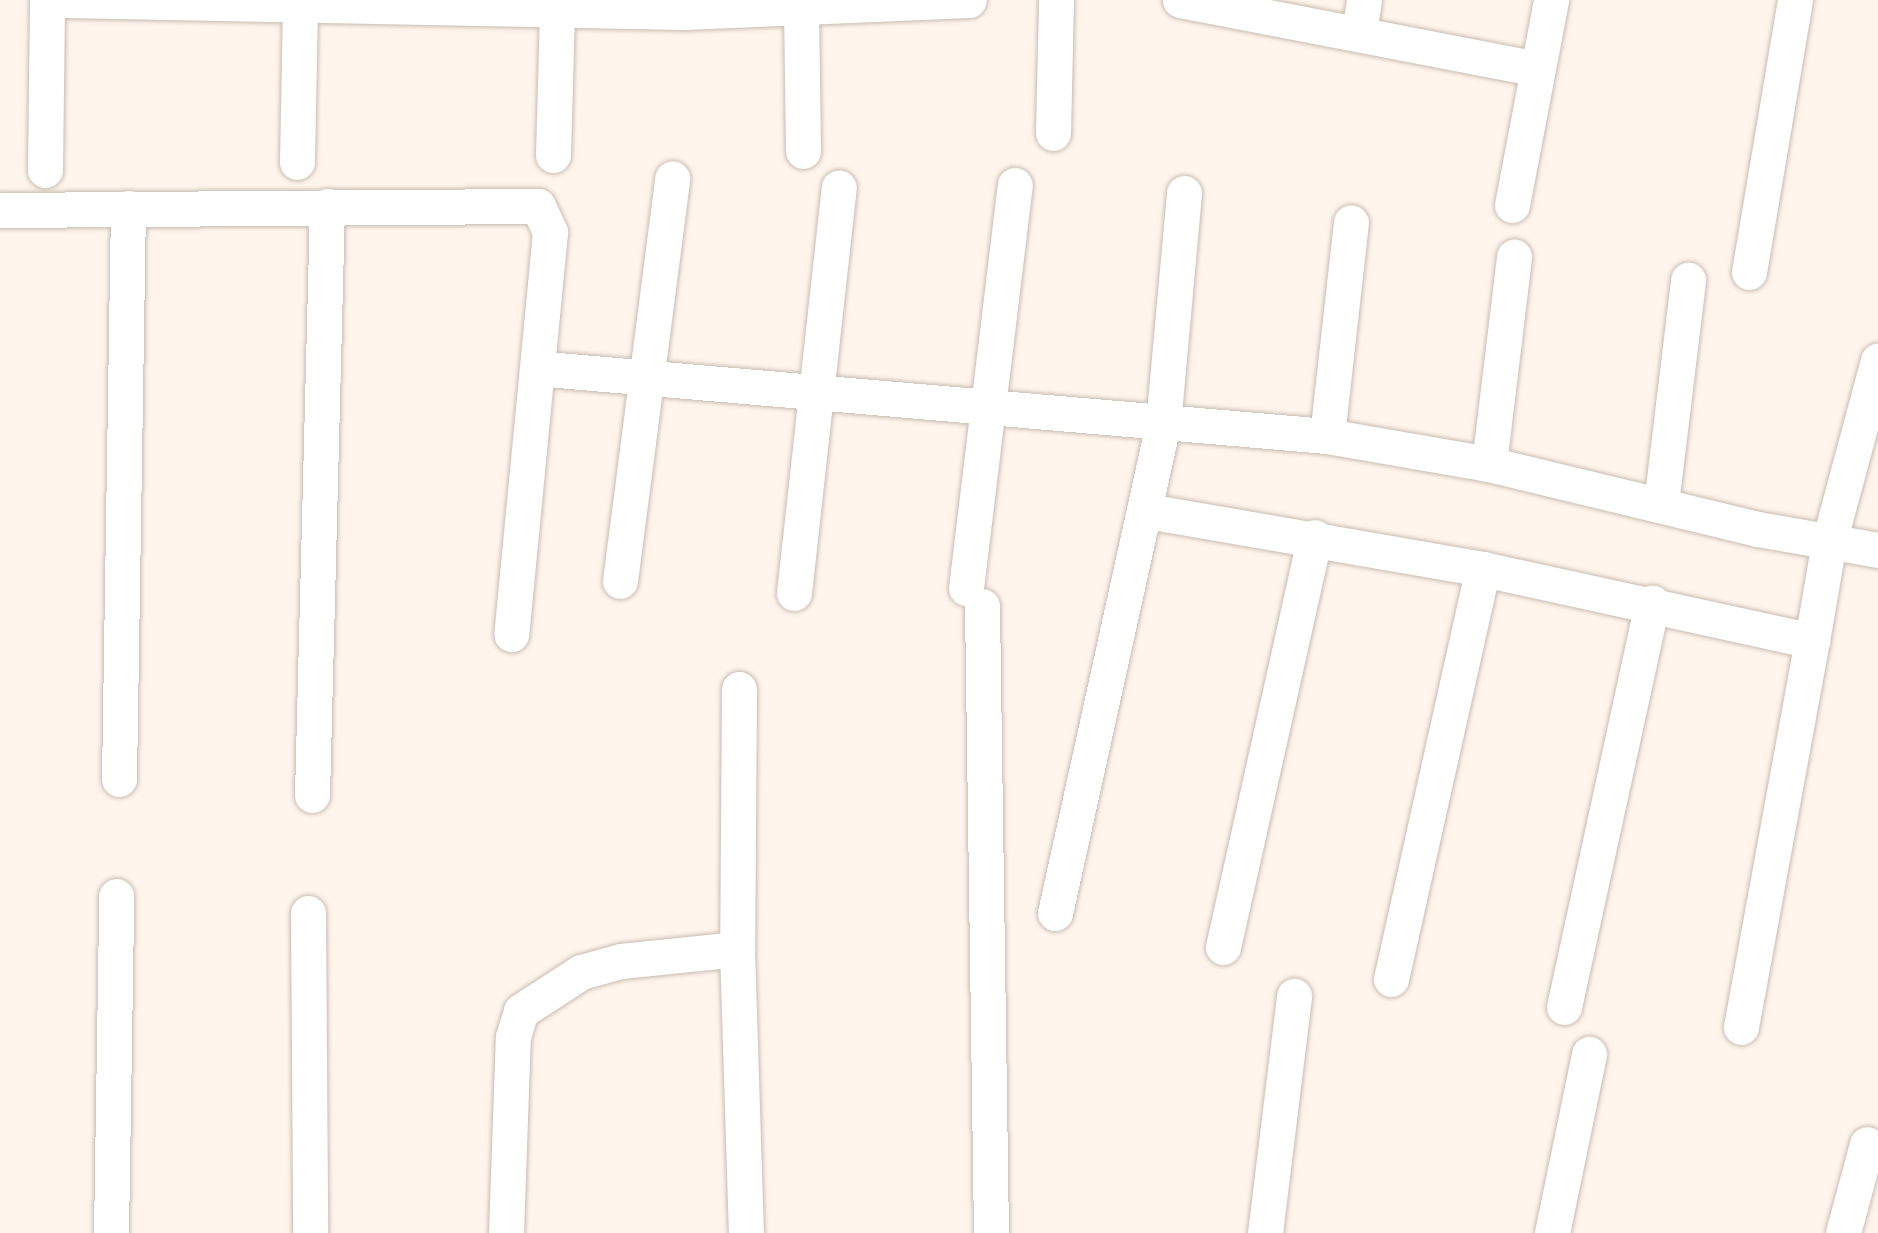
<!DOCTYPE html>
<style>
body{margin:0}
#map{position:relative;width:1878px;height:1233px;overflow:hidden;background:#fff5ec;font-family:"Work Sans",sans-serif}
div>[style]{position:absolute}
.roads{filter:drop-shadow(0 0 2px #c8bcb1) drop-shadow(0 0 2px #c8bcb1)}
.street>*{height:35px;margin:-17.5px;padding:0 17.5px;transform-origin:17.5px;border-radius:17.5px;background:#fff}
span{translate:-50% -50%;white-space:nowrap;text-align:center;line-height:1.15;-webkit-text-stroke:5px #fff;paint-order:stroke}
</style>
<div id="map">
<div class="roads">
<div class="street">
<i style="left:63px;top:0;width:622px;rotate:1.11deg"></i>
<i style="left:685px;top:12px;width:284px;rotate:-2.4deg"></i>
<i style="left:1180px;top:0;width:364px;rotate:10.9deg"></i>
<i style="left:801px;top:6px;width:145px;rotate:89.2deg"></i>
<i style="left:1359px;top:32px;width:32px;rotate:-81deg"></i>
<i style="left:1053px;top:133px;width:133px;rotate:-88.7deg"></i>
<i style="left:553px;top:155px;width:144px;rotate:-88.4deg"></i>
<i style="left:297px;top:162px;width:155px;rotate:-88.9deg"></i>
<i style="left:45px;top:170px;width:170px;rotate:-89.3deg"></i>
<i style="left:1512px;top:205px;width:209px;rotate:-79.2deg"></i>
<i style="left:0;top:210px;width:538px;rotate:-0.43deg"></i>
<i style="left:538px;top:206px;width:29px;rotate:65deg"></i>
<i style="left:550px;top:232px;width:404px;rotate:95.5deg"></i>
<i style="left:1749px;top:272px;width:276px;rotate:-80.4deg"></i>
<i style="left:558px;top:370px;width:772px;rotate:4.91deg"></i>
<i style="left:1327px;top:436px;width:164px;rotate:9.8deg"></i>
<i style="left:1489px;top:464px;width:277px;rotate:13.6deg"></i>
<i style="left:1758px;top:529px;width:122px;rotate:9.9deg"></i>
<i style="left:1327px;top:436px;width:215px;rotate:-83.6deg"></i>
<i style="left:1489px;top:464px;width:209px;rotate:-83.1deg"></i>
<i style="left:1661px;top:504px;width:226px;rotate:-83.1deg"></i>
<i style="left:1147px;top:511px;width:341px;rotate:9.8deg"></i>
<i style="left:1483px;top:569px;width:337px;rotate:12.3deg"></i>
<i style="left:1812px;top:641px;width:100px;rotate:-80.3deg"></i>
<i style="left:1829px;top:542px;width:188px;rotate:-74.9deg"></i>
<i style="left:620px;top:581px;width:406px;rotate:-82.6deg"></i>
<i style="left:966px;top:588px;width:406px;rotate:-83.1deg"></i>
<i style="left:794px;top:593px;width:408px;rotate:-83.7deg"></i>
<i style="left:982px;top:606px;width:627px;rotate:89.18deg"></i>
<i style="left:739px;top:689px;width:260px;rotate:90.4deg"></i>
<i style="left:737px;top:949px;width:284px;rotate:88.2deg"></i>
<i style="left:119px;top:779px;width:571px;rotate:-89.1deg"></i>
<i style="left:312px;top:795px;width:589px;rotate:-88.54deg"></i>
<i style="left:308px;top:913px;width:320px;rotate:89.6deg"></i>
<i style="left:1055px;top:913px;width:501px;rotate:-77.55deg"></i>
<i style="left:1163px;top:424px;width:232px;rotate:-84.8deg"></i>
<i style="left:1223px;top:947px;width:420px;rotate:-77.4deg"></i>
<i style="left:1391px;top:979px;width:420px;rotate:-77.4deg"></i>
<i style="left:1564px;top:1007px;width:414px;rotate:-77.7deg"></i>
<i style="left:1741px;top:1027px;width:392px;rotate:-79.6deg"></i>
<i style="left:111px;top:1233px;width:337px;rotate:-89.1deg"></i>
<i style="left:506px;top:1233px;width:196px;rotate:-88deg"></i>
<i style="left:513px;top:1037px;width:27px;rotate:-73deg"></i>
<i style="left:521px;top:1011px;width:72px;rotate:-33deg"></i>
<i style="left:581px;top:972px;width:41px;rotate:-15.4deg"></i>
<i style="left:621px;top:961px;width:117px;rotate:-5.9deg"></i>
<i style="left:1265px;top:1233px;width:239px;rotate:-83deg"></i>
<i style="left:1552px;top:1233px;width:183px;rotate:-78.3deg"></i>
<i style="left:1843px;top:1233px;width:92px;rotate:-74.9deg"></i>
</div>
</div>
</div>
